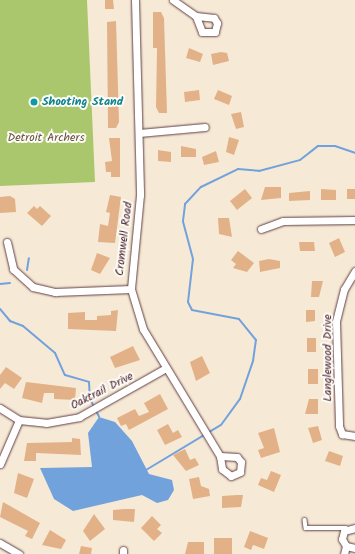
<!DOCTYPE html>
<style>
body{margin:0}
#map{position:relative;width:355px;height:554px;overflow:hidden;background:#f6ead6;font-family:Kalam,sans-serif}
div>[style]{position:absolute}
.green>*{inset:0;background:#abc76d}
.water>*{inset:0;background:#72a2dc}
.stream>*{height:2px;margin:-1px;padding:0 1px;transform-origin:1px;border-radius:1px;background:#72a2dc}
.building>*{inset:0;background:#e3b187}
.roads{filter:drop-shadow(0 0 1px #643d45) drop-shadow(0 0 1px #643d45)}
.lane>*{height:3.5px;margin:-1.75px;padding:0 1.75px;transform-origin:1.75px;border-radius:1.75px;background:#fff}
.street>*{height:7px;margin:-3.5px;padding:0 3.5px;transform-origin:3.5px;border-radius:3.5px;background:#fff}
.dots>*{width:11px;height:11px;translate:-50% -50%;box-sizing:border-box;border:2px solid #fdfcf7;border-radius:50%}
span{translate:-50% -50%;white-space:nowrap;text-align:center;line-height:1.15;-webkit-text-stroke:4px #fdfcf7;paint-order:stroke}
.culture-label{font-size:12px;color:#0d838f;font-weight:700}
.left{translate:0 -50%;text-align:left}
.park-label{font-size:12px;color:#67513f}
.street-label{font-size:12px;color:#4a1f2b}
</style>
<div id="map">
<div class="green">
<i style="clip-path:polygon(0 0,87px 0,95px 182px,0 186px)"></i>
</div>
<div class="water">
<i style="clip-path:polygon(99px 417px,115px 422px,132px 441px,149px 474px,172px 480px,174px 490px,168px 500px,157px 503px,142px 495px,73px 511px,54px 499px,40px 468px,92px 467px,88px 433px)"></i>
</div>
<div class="stream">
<i style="left:27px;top:270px;width:12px;rotate:-81deg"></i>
<i style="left:0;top:284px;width:10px;rotate:-6deg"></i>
<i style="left:0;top:309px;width:16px;rotate:50deg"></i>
<i style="left:10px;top:321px;width:14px;rotate:21deg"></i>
<i style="left:23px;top:326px;width:42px;rotate:40.2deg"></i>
<i style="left:55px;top:353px;width:24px;rotate:66deg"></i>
<i style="left:65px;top:375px;width:25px;rotate:16deg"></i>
<i style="left:89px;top:382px;width:17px;rotate:87deg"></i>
<i style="left:90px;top:399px;width:20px;rotate:63deg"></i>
<i style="left:146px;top:470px;width:87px;rotate:-31deg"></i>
<i style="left:221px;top:425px;width:32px;rotate:-54deg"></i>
<i style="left:240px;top:399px;width:40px;rotate:-71.1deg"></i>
<i style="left:253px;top:361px;width:21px;rotate:-82deg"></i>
<i style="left:256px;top:340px;width:27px;rotate:-129deg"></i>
<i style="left:239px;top:319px;width:48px;rotate:-169.2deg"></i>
<i style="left:192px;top:310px;width:9px;rotate:-117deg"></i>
<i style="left:188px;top:302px;width:43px;rotate:-83.4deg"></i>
<i style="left:193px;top:259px;width:39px;rotate:-105deg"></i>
<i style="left:183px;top:221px;width:17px;rotate:-83deg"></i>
<i style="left:185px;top:204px;width:23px;rotate:-47deg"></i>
<i style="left:201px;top:187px;width:41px;rotate:-25.9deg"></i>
<i style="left:238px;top:169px;width:21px;rotate:5deg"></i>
<i style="left:259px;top:171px;width:42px;rotate:-15deg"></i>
<i style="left:300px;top:160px;width:23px;rotate:-38deg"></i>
<i style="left:318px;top:146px;width:17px"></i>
<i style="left:335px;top:146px;width:21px;rotate:19deg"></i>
</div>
<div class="building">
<i style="clip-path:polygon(105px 0,113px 0,114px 9px,105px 9px)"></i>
<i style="clip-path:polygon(153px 12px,161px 12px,164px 18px,167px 113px,159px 113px,156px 107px,157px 48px,153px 48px)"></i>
<i style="clip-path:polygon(116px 21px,119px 122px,116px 128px,108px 128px,107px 22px)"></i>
<i style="clip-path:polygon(189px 48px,203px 54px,200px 62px,186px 58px)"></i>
<i style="clip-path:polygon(221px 52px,227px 53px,229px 61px,213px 65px,211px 54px)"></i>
<i style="clip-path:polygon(199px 90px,200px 100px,185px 102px,184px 92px)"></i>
<i style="clip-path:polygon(218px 90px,232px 96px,229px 105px,214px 99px)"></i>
<i style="clip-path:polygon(241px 112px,244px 127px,236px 129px,231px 114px)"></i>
<i style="clip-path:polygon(229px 137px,239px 140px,234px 155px,226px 152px)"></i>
<i style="clip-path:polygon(109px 138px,120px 138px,120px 177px,111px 177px,111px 172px,106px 172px,105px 162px,112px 161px)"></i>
<i style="clip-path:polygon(181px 146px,196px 149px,196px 157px,181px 157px)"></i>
<i style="clip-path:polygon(158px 150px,171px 152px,171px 162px,158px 161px)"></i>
<i style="clip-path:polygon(216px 151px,219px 162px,204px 165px,202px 157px)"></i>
<i style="clip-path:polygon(265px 187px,281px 187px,281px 198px,261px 200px)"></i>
<i style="clip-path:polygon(245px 189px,252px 198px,237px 210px,230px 201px)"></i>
<i style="clip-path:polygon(321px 189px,336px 190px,336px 200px,321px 200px)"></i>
<i style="clip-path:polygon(347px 189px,355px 189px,355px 199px,347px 199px)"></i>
<i style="clip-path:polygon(310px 191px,310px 200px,289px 201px,289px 193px)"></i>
<i style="clip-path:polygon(110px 195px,121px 197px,115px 243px,98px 242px,100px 224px,108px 226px,110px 213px,106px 212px)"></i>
<i style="clip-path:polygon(10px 196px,15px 199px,16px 212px,0 213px,0 197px)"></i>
<i style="clip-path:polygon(34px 206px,37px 209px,40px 206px,51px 216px,42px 226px,27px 213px)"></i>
<i style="clip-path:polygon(218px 218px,229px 218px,232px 237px,219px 234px)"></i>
<i style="clip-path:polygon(339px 238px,345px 252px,335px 257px,329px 243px)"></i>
<i style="clip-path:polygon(299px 242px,314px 242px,315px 251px,300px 251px)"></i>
<i style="clip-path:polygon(238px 251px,254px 263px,247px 272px,233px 268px,236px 264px,231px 260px)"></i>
<i style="clip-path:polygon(97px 253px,110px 258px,100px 274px,91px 270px)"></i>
<i style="clip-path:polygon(269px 259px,280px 261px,280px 268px,260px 272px,259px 261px)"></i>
<i style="clip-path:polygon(312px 281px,323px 281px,319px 297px,311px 297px)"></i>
<i style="clip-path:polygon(118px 310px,116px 331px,68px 329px,68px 313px,85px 312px,85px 320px,97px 320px,97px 316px,111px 315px,111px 311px)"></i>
<i style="clip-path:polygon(306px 310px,315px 310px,315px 321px,306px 322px)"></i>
<i style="clip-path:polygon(307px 338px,316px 338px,316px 352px,307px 352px)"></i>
<i style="clip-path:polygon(133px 346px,140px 360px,115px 368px,110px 357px)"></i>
<i style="clip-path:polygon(202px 356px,210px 373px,196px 381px,190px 362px)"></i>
<i style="clip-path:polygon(6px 367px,22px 378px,14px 389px,5px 383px,0 389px,0 375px)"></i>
<i style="clip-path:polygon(308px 369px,318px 369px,318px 384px,308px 384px)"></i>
<i style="clip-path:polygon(26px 382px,76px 388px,75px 400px,54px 399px,54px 393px,44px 393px,42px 403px,22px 398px)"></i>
<i style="clip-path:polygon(160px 394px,168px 409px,129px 430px,126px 424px,121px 426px,117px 418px,135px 409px,139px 416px,149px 412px,144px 403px)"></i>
<i style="clip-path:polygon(309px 399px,318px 399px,318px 414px,305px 414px)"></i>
<i style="clip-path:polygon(168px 424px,173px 433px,178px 430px,182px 437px,165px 445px,157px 430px)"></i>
<i style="clip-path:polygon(318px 426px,322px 440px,313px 443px,308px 428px)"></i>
<i style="clip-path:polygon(274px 428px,280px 452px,261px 458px,258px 450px,264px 448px,258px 433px)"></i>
<i style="clip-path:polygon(72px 438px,80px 439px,81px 455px,36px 453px,36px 461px,24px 461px,27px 443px,72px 442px)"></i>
<i style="clip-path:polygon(185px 449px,190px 460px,195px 458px,199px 465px,186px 471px,173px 455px)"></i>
<i style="clip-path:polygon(329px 451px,343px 456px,340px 466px,325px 461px)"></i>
<i style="clip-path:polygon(271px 471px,281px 475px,274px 492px,258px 485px,261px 478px,267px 480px)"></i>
<i style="clip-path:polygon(18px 473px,34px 479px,27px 498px,14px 493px)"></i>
<i style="clip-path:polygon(199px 477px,201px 486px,209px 489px,210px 496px,193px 499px,189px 479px)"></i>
<i style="clip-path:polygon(237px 495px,243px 495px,241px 507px,222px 508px,222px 496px)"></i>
<i style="clip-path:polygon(3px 502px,40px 523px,32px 539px,25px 536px,28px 531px,0 517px)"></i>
<i style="clip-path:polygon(124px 509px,135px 509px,134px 522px,113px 520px,113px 510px)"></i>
<i style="clip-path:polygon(94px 514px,105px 529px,90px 541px,83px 531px)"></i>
<i style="clip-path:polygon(152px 516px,161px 525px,157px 529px,162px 533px,154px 541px,141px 528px)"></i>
<i style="clip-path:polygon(50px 530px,66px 540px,61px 549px,42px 545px)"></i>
<i style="clip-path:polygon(250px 531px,268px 538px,264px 549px,253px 545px,251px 550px,244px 547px)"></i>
<i style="clip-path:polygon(214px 538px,232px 538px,232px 554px,214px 554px)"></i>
<i style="clip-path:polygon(188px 542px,204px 542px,204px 554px,185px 554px)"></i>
<i style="clip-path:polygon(81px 546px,92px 548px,91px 554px,79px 554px)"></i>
</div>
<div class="roads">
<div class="lane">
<i style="left:305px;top:520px;width:8px;rotate:83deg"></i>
<i style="left:306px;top:528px;width:40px"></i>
</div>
<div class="street">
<i style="left:135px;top:0;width:195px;rotate:88.5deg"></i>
<i style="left:140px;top:195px;width:94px;rotate:95.5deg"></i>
<i style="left:131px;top:289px;width:42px;rotate:73.3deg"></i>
<i style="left:143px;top:329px;width:149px;rotate:58.8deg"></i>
<i style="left:220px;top:456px;width:13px;rotate:81deg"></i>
<i style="left:222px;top:469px;width:11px;rotate:38deg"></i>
<i style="left:231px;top:476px;width:10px;rotate:-24deg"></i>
<i style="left:240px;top:472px;width:10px;rotate:-84deg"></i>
<i style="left:241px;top:462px;width:6px;rotate:-129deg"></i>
<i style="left:237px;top:457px;width:17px;rotate:-177deg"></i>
<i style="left:173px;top:0;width:28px;rotate:35deg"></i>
<i style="left:196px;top:16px;width:18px;rotate:6deg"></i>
<i style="left:214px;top:18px;width:6px;rotate:59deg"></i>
<i style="left:217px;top:23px;width:9px;rotate:103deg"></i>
<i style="left:215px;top:32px;width:13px;rotate:180deg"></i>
<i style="left:202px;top:32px;width:17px;rotate:-111deg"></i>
<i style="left:139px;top:133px;width:66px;rotate:-5.2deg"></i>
<i style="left:261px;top:229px;width:23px;rotate:-20deg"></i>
<i style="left:283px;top:221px;width:72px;rotate:-0.8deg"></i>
<i style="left:7px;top:242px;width:28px;rotate:77deg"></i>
<i style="left:13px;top:269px;width:27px;rotate:42deg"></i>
<i style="left:33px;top:287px;width:23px;rotate:13deg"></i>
<i style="left:55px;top:292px;width:76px;rotate:-2.3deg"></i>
<i style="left:355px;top:271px;width:21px;rotate:121deg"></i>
<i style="left:344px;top:289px;width:34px;rotate:104deg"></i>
<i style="left:336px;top:322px;width:104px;rotate:88.3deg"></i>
<i style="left:339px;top:426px;width:9px;rotate:69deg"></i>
<i style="left:342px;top:434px;width:13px;rotate:9deg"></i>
<i style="left:0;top:408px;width:22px;rotate:32deg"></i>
<i style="left:19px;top:420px;width:27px;rotate:6deg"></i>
<i style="left:46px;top:423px;width:34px;rotate:-10deg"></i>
<i style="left:79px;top:417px;width:100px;rotate:-29.4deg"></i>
<i style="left:0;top:464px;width:48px;rotate:-66.6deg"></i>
<i style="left:355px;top:528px;width:11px;rotate:165deg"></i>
<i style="left:344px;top:531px;width:8px;rotate:104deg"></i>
<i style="left:342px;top:539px;width:8px;rotate:60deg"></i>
<i style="left:346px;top:546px;width:9px;rotate:13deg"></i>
<i style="left:0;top:543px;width:22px;rotate:30deg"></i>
<i style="left:123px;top:554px;width:4px;rotate:-90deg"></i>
<i style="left:344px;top:554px;width:8px;rotate:-76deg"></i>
</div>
</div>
<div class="dots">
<i style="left:34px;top:102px;background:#0f9aa8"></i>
</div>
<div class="culture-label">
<span class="left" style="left:42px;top:102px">Shooting Stand</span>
</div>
<div class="park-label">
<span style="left:46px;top:138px">Detroit Archers</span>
</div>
<div class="street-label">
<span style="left:124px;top:239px;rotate:-83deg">Cromwell Road</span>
<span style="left:328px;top:358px;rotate:-90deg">Langlewood Drive</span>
<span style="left:102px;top:391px;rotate:-27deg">Oaktrail Drive</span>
</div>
</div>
